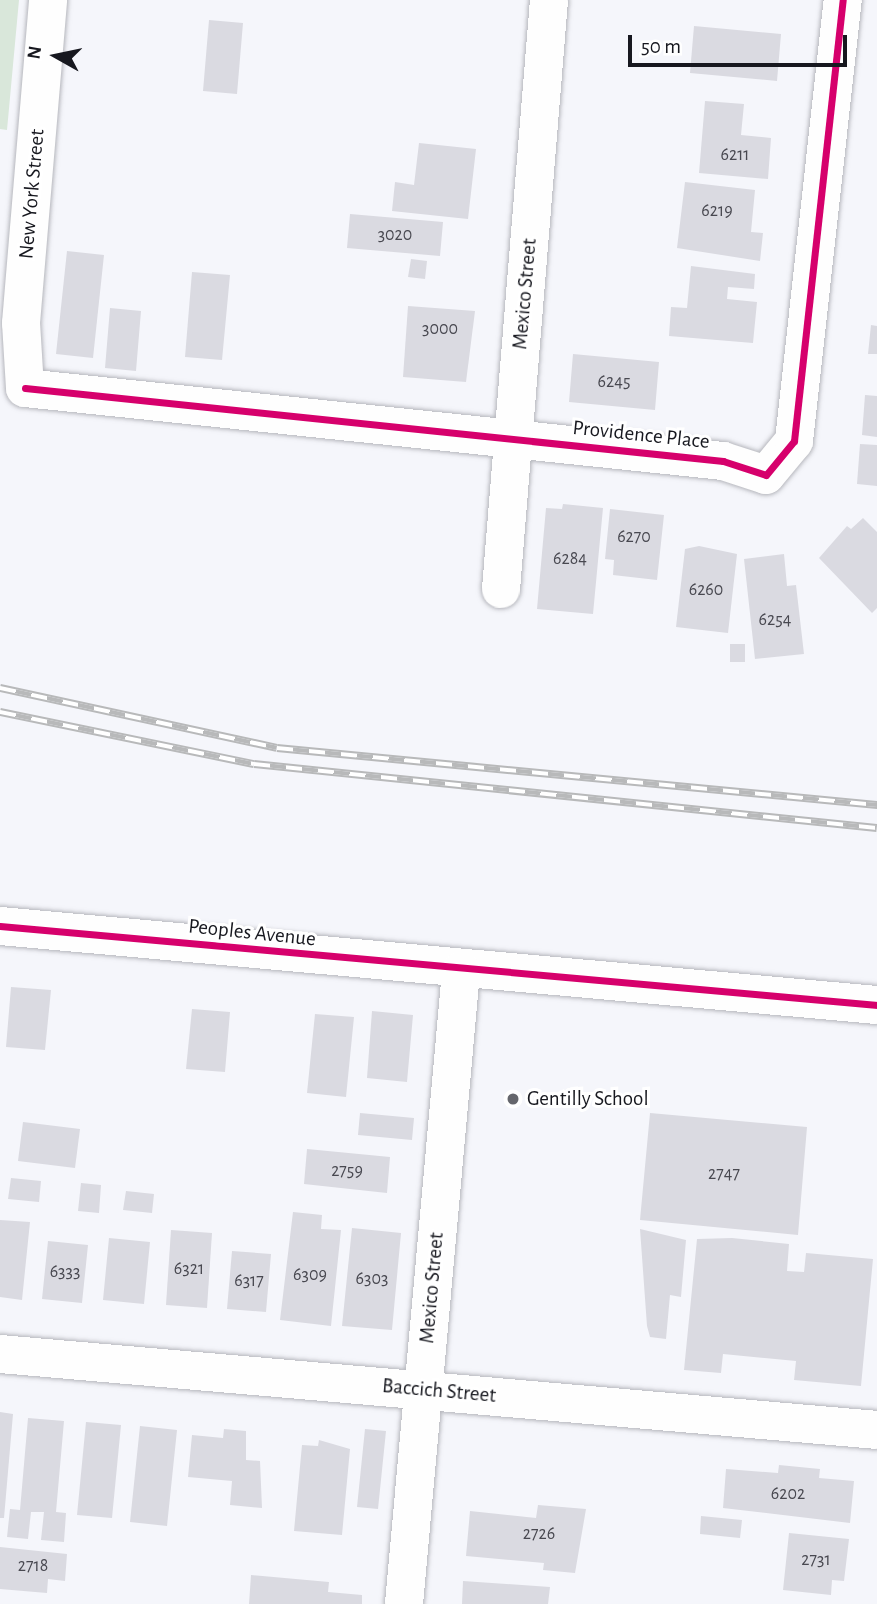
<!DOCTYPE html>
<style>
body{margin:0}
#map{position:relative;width:877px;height:1604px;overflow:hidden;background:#f5f6fb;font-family:"Alegreya Sans",sans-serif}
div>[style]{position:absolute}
.green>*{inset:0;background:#d9e7da}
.building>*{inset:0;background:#dadae1}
.roads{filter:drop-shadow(0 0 2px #b6b7bd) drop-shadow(0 0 2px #b6b7bd)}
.minor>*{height:38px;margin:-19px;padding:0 19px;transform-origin:19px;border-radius:19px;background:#fefefe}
.rail>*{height:8px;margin-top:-4px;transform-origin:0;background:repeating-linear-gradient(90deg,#fff 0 16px,#b8b9ba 0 32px);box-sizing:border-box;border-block:2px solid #b8b9ba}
.cycleway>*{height:7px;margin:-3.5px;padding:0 3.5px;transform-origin:3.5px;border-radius:3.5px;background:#d6006c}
.dots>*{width:19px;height:19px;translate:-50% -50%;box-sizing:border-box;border:4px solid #fff;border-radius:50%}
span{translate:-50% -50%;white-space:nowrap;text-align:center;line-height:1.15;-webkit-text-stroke:6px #fff;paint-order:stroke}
.number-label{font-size:18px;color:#484850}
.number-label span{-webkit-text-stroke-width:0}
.street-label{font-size:21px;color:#17181f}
.poi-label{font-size:21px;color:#17181f}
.left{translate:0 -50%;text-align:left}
.north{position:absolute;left:21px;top:21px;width:70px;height:70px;-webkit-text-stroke:5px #fff;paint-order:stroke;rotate:279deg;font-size:19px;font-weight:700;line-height:28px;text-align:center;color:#17181f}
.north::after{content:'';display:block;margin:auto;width:24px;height:32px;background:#17181f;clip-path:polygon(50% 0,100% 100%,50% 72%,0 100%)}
.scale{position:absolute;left:628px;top:35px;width:219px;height:32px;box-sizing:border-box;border:4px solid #17181f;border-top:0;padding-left:9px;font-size:21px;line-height:24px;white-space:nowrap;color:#17181f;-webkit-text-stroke:5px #fff;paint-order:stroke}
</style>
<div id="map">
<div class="green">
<i style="clip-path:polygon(0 0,19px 0,7px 130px,0 129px)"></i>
</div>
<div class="building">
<i style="clip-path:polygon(209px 20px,243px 23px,237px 94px,203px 91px)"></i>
<i style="clip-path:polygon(694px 26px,781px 34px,777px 81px,690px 73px)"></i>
<i style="clip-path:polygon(705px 101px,744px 104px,741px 135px,771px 138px,768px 179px,699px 173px)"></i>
<i style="clip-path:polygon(419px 143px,476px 149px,468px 219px,392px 211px,395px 182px,414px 185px)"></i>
<i style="clip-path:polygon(685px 182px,755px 190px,751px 232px,763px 233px,760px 261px,677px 248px)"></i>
<i style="clip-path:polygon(350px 214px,443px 222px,440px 256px,347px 248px)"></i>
<i style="clip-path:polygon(67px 251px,104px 255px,93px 358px,56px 354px)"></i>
<i style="clip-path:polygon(411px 259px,427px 261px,425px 279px,408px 277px)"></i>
<i style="clip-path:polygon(691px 266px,755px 274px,754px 289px,728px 287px,727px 299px,757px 302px,753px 343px,669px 336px,671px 307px,687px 308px)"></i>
<i style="clip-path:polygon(192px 272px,230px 275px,222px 360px,185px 357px)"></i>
<i style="clip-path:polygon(408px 306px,475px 311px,466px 382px,403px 377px)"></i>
<i style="clip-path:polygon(110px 308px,141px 311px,136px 371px,105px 368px)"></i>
<i style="clip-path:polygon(871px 325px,877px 326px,877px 354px,868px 354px)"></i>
<i style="clip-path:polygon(573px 354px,659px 362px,655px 410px,569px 402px)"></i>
<i style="clip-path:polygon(865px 395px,877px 396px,877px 437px,862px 435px)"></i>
<i style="clip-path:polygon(860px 444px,877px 445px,877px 486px,857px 484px)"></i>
<i style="clip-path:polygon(563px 504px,603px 508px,593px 614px,537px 609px,546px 508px,562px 509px)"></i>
<i style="clip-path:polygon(610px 509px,664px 515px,657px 580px,613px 575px,614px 560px,605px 559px)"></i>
<i style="clip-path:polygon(863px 518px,877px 532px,877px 608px,872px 613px,819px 558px,847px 526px,851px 529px)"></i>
<i style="clip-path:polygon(699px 546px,737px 554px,728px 633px,676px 627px,685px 549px)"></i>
<i style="clip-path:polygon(784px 554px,787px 586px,796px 585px,804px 654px,755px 659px,744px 559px)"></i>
<i style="clip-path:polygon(730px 644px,745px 644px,745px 662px,730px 662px)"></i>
<i style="clip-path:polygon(11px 987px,51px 990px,45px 1050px,6px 1047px)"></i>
<i style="clip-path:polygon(192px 1009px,230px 1012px,225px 1072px,186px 1069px)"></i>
<i style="clip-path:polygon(372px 1011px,413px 1015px,407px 1082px,367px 1078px)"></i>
<i style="clip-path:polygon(315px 1014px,354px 1017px,346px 1097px,307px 1093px)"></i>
<i style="clip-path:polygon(360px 1113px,414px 1118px,412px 1140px,358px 1135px)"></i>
<i style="clip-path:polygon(650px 1113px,807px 1127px,798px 1235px,640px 1220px)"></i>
<i style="clip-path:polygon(23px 1122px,80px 1129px,75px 1168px,18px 1161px)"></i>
<i style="clip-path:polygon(307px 1149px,390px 1157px,387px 1193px,304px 1184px)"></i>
<i style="clip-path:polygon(11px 1178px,41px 1181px,39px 1202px,8px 1199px)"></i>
<i style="clip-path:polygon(81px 1183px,101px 1185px,99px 1213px,78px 1211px)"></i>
<i style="clip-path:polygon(126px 1191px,154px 1194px,152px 1213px,123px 1210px)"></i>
<i style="clip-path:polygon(293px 1212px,322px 1215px,321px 1229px,341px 1230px,331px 1326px,280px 1320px)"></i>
<i style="clip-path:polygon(0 1220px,30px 1222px,22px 1300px,0 1297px)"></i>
<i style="clip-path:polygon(352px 1228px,401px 1233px,392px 1330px,342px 1326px)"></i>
<i style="clip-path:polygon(640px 1229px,686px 1240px,681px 1297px,670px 1295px,666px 1339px,650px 1337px,647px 1326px)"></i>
<i style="clip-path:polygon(171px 1230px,212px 1233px,207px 1308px,166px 1305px)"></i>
<i style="clip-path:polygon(109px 1238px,150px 1242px,144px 1304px,103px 1300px)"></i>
<i style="clip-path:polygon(732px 1238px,789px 1244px,787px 1271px,804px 1272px,806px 1253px,873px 1259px,861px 1386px,794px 1380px,796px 1361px,723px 1354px,721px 1373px,684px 1370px,697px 1239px)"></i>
<i style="clip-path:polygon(48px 1241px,88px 1245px,82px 1303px,42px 1299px)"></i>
<i style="clip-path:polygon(232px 1251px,271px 1254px,266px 1312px,227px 1309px)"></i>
<i style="clip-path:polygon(0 1412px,13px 1414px,4px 1518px,0 1518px)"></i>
<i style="clip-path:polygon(28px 1418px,64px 1421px,56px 1512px,66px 1513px,64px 1542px,41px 1540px,44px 1512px,31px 1512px,28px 1539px,7px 1537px,10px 1509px,20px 1510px)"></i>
<i style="clip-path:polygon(86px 1422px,121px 1425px,112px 1518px,77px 1515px)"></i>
<i style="clip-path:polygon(140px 1426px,177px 1430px,167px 1526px,130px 1522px)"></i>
<i style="clip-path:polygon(224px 1429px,246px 1431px,246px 1460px,260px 1461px,262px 1508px,230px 1505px,232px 1481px,188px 1477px,192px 1435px,223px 1438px)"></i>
<i style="clip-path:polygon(365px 1429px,386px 1431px,378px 1509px,357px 1507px)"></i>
<i style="clip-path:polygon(319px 1440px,350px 1449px,342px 1535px,294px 1531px,302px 1445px,318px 1446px)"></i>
<i style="clip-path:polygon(779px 1465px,820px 1469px,819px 1478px,854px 1481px,850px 1523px,723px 1508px,726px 1469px,778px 1473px)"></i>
<i style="clip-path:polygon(538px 1505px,586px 1509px,575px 1573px,543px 1570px,544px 1563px,466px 1556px,470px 1511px,536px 1518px)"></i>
<i style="clip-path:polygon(701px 1516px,742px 1520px,740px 1538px,700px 1534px)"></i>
<i style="clip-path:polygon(789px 1533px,849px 1539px,844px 1581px,832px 1580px,831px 1595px,783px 1590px)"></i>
<i style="clip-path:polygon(0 1547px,67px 1554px,65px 1581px,48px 1579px,47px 1593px,0 1589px)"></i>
<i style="clip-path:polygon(251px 1575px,329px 1582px,328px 1592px,362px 1595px,362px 1604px,249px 1604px)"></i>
<i style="clip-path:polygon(463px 1581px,550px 1587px,548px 1604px,462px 1604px)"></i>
</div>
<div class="roads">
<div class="minor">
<i style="left:25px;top:388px;width:702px;rotate:5.97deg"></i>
<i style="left:723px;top:461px;width:45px;rotate:18deg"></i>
<i style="left:766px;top:475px;width:44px;rotate:-50.5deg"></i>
<i style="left:794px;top:441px;width:444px;rotate:-83.7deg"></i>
<i style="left:25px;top:388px;width:65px;rotate:-93.5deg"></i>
<i style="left:21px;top:323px;width:324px;rotate:-85.2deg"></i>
<i style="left:501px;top:589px;width:591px;rotate:-85.34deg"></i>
<i style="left:0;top:926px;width:881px;rotate:5.15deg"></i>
<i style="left:0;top:1354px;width:880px;rotate:4.95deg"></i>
<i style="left:404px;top:1604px;width:636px;rotate:-84.85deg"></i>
</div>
</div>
<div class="rail">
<i style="left:0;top:688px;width:283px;rotate:12.2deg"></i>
<i style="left:277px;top:748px;width:603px;rotate:5.43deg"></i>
<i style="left:0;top:712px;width:259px;rotate:11.6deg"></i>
<i style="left:254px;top:764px;width:626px;rotate:5.87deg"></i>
</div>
<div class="cycleway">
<i style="left:25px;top:388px;width:702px;rotate:5.97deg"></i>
<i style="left:723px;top:461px;width:45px;rotate:18deg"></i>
<i style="left:766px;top:475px;width:44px;rotate:-50.5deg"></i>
<i style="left:794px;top:441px;width:444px;rotate:-83.7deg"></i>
<i style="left:0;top:926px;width:881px;rotate:5.15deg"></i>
</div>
<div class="dots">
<i style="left:513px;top:1099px;background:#65666c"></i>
</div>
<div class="number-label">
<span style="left:735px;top:155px">6211</span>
<span style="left:717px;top:211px">6219</span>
<span style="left:395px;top:235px">3020</span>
<span style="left:440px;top:329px">3000</span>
<span style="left:614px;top:382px">6245</span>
<span style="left:634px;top:537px">6270</span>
<span style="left:570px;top:559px">6284</span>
<span style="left:706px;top:590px">6260</span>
<span style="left:775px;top:620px">6254</span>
<span style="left:347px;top:1171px">2759</span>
<span style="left:724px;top:1174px">2747</span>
<span style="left:189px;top:1269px">6321</span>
<span style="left:65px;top:1272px">6333</span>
<span style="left:310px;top:1275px">6309</span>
<span style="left:372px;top:1279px">6303</span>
<span style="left:249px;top:1281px">6317</span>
<span style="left:788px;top:1494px">6202</span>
<span style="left:539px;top:1534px">2726</span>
<span style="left:816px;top:1560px">2731</span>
<span style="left:33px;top:1566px">2718</span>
</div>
<div class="street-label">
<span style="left:32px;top:194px;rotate:-85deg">New York Street</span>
<span style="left:525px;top:294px;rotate:-85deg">Mexico Street</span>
<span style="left:641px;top:435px;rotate:6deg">Providence Place</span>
<span style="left:252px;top:933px;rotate:6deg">Peoples Avenue</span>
<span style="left:432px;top:1288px;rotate:-85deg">Mexico Street</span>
<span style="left:439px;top:1391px;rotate:5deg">Baccich Street</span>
</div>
<div class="poi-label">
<span class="left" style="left:527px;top:1099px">Gentilly School</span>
</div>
<div class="north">N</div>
<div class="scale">50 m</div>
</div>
